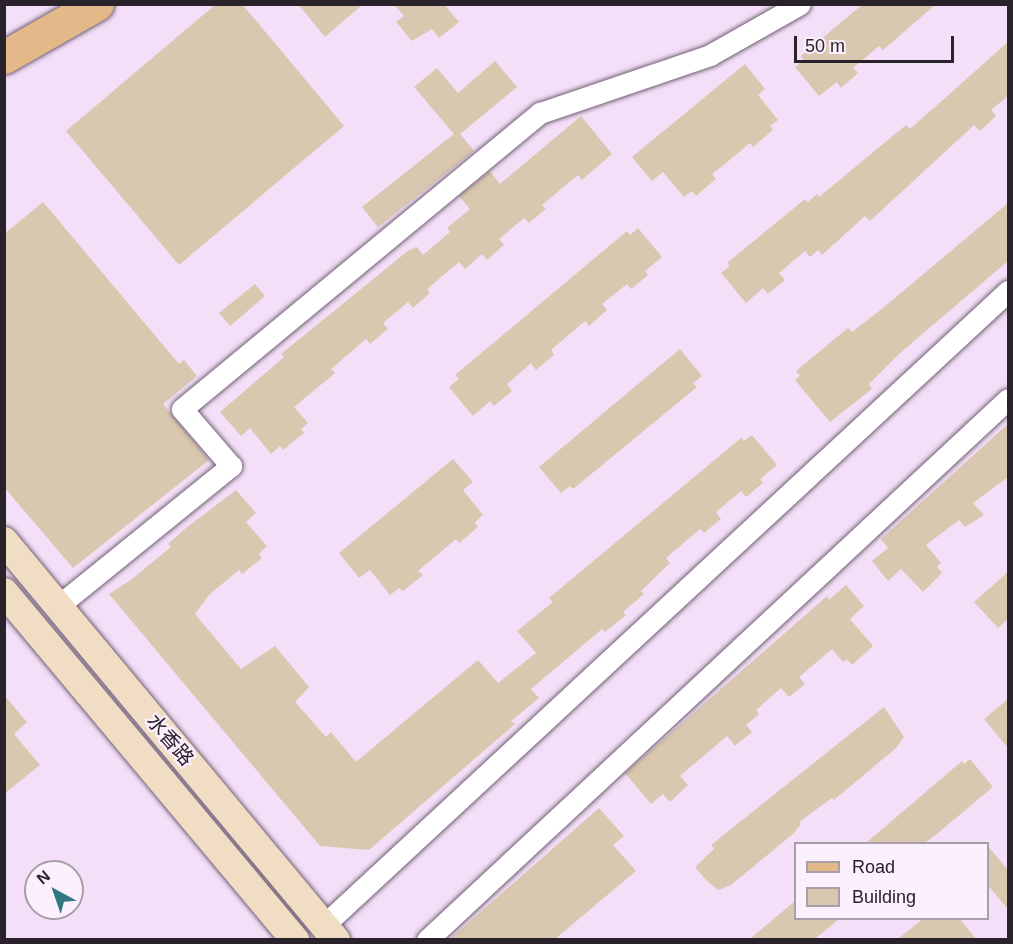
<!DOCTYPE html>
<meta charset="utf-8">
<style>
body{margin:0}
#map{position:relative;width:1013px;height:944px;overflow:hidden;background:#f3dff7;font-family:Arial,"Noto Sans SC",sans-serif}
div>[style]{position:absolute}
.building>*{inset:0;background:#dac7b0}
.roads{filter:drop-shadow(0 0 2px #716075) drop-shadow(0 0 2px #716075)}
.street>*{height:21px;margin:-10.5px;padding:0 10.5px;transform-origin:10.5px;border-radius:10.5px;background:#fff}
.secondary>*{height:28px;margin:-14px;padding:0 14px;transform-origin:14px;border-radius:14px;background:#f1dcc4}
.primary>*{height:33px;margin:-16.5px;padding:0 16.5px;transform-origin:16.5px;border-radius:16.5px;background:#e3b989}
span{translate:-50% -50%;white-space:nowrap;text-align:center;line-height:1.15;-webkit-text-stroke:4.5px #fcf0fe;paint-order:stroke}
.street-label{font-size:20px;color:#2a222b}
.frame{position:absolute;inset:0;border:6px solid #2a222b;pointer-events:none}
.legend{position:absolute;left:794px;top:842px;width:195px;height:78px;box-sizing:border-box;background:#fcf0fe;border:2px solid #a89eaa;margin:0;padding:8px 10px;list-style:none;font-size:18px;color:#2a222b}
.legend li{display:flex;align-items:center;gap:12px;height:30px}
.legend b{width:30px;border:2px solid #a89eaa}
.north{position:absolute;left:24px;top:860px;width:60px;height:60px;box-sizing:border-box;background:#fcf0fe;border:2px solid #a89eaa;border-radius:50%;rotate:320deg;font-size:16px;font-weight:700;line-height:24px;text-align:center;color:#2a222b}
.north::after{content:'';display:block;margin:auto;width:21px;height:27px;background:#317a81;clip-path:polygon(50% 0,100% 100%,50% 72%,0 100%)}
.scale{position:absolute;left:794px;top:36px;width:160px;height:27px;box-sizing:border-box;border:3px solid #2a222b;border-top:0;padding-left:8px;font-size:18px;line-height:21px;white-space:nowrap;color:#2a222b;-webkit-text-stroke:4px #fcf0fe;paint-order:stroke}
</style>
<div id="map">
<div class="building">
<i style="clip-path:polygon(216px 4px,242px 4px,344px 126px,179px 265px,66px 131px)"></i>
<i style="clip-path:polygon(298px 4px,363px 4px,325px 37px)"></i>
<i style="clip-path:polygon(394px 4px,444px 4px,459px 22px,439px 38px,432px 29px,412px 41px,396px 22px,404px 16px)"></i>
<i style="clip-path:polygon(863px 4px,936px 4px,883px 50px,879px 46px,853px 68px,858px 73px,841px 88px,837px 82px,819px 96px,795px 67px,804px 60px,801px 56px)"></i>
<i style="clip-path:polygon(1008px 42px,1008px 96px,991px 110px,996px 116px,980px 131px,974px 125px,870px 221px,865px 216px,822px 255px,818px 250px,810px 257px,805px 251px,779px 273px,785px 280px,768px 294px,763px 288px,746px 303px,721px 273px,730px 266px,727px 263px,805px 199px,808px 202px,817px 194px,819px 197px,906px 125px,910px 129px)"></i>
<i style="clip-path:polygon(495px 61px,517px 87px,460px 134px,474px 151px,378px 227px,362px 207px,454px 134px,414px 87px,437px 68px,458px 93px)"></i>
<i style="clip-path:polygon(745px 64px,765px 89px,758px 95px,778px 120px,770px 126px,773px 130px,753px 147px,750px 143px,720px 168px,712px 174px,716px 179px,696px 196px,692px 191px,684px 197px,663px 172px,652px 181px,632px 157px)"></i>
<i style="clip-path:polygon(581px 116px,612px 154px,582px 180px,578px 175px,542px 205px,546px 209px,529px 223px,524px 218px,499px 239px,504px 245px,487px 260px,482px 254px,465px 269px,459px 262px,427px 289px,430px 293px,413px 308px,408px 302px,383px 323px,388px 329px,370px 344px,366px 339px,331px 369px,335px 373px,294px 407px,308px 423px,301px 429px,304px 433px,283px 450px,280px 446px,271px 454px,250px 428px,241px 436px,220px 412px,284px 357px,281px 354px,409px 250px,417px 247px,423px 255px,450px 232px,447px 228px,470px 209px,459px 196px,490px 171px,500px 184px)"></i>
<i style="clip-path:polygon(43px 202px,179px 364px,184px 360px,197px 376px,163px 404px,209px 460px,73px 568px,4px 487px,4px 234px)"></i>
<i style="clip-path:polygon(1008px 203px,1008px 261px,900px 353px,869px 384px,872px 389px,830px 422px,795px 380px,800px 376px,796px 371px,848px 328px,852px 332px,883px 308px)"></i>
<i style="clip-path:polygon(638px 228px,662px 257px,645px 271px,648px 275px,631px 289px,627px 284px,602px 304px,607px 310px,589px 326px,585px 321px,551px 350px,554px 355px,536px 370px,531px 363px,507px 384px,512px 391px,494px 406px,490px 401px,473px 416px,449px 387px,459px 379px,455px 375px,627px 231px,630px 235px)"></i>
<i style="clip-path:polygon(255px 284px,265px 296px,230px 326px,219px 313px)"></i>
<i style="clip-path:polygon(680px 349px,702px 376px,693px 383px,697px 387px,573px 489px,570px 486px,561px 493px,539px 467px)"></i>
<i style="clip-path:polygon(1008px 424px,1008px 477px,973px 503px,984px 515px,965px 527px,959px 520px,926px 545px,941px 563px,937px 567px,942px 573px,923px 592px,901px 569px,888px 581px,872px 561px,888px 548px,881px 539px)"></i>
<i style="clip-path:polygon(752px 435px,777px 465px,760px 479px,763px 483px,746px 497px,741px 491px,716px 512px,721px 519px,704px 533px,700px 529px,666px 558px,670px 563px,641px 591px,644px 594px,623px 612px,626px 615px,605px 632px,602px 629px,531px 689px,539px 698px,511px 721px,515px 724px,369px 850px,320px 846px,109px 594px,132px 579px,171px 547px,168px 544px,186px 528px,236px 490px,256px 513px,246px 522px,267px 546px,259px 554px,262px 558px,242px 574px,239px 570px,209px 595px,195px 614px,241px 669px,275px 646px,309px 687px,295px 702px,326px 737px,331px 732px,356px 762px,478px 660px,498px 683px,536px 653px,517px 631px,553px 602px,549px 598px,741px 438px,744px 441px)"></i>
<i style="clip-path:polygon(453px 459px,473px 482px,463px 490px,483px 515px,475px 522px,478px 527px,459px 543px,456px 539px,418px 571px,423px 575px,403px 591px,399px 588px,390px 595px,370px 570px,359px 578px,339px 553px)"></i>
<i style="clip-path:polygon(1008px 572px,1008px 619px,998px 628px,974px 602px)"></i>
<i style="clip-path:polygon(846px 585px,864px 606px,850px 619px,873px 646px,852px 665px,847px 659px,843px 662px,832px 649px,799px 677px,805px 684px,789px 697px,781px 688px,756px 710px,759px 714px,746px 725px,752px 732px,735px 746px,727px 736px,680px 776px,688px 785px,670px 802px,663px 794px,651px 804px,625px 773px,827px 596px,829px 600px)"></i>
<i style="clip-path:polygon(4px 695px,27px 722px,14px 734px,40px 765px,4px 794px)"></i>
<i style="clip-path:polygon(1008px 699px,1008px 748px,984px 719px)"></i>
<i style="clip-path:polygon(884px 707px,904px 737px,896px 748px,834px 800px,832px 798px,799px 822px,801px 824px,794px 833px,731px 885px,718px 890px,709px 883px,695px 867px,714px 849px,711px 845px)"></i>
<i style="clip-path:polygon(970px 759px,993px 787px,932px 838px,924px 843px,866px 843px,962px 761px,964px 764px)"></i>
<i style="clip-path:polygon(599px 808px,624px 836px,613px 845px,636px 871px,555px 939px,450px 939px)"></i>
<i style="clip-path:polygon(987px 845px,1008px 870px,1008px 909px,987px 884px)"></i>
<i style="clip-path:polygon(795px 901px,795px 918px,840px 918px,815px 939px,750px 939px)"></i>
<i style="clip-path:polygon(924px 918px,959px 918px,976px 939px,898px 939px)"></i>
</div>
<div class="roads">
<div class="street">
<i style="left:58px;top:606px;width:223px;rotate:-39deg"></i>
<i style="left:231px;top:466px;width:75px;rotate:-130.7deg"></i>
<i style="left:182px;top:409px;width:465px;rotate:-39.6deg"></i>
<i style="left:540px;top:113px;width:180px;rotate:-18.8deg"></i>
<i style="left:710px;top:55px;width:103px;rotate:-29.5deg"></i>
<i style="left:324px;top:925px;width:933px;rotate:-42.83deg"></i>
<i style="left:427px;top:940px;width:794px;rotate:-42.96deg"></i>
</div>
<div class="secondary">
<i style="left:4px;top:541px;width:519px;rotate:50.24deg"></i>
<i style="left:4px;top:592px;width:454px;rotate:50.1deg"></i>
</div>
<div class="primary">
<i style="left:4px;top:57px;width:107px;rotate:-29.7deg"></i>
</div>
</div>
<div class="street-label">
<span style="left:170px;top:740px;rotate:50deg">水香路</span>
</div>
<div class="frame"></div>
<ul class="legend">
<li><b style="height:8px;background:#e3b989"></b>Road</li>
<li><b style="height:16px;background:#dac7b0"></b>Building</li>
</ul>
<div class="north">N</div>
<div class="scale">50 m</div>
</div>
